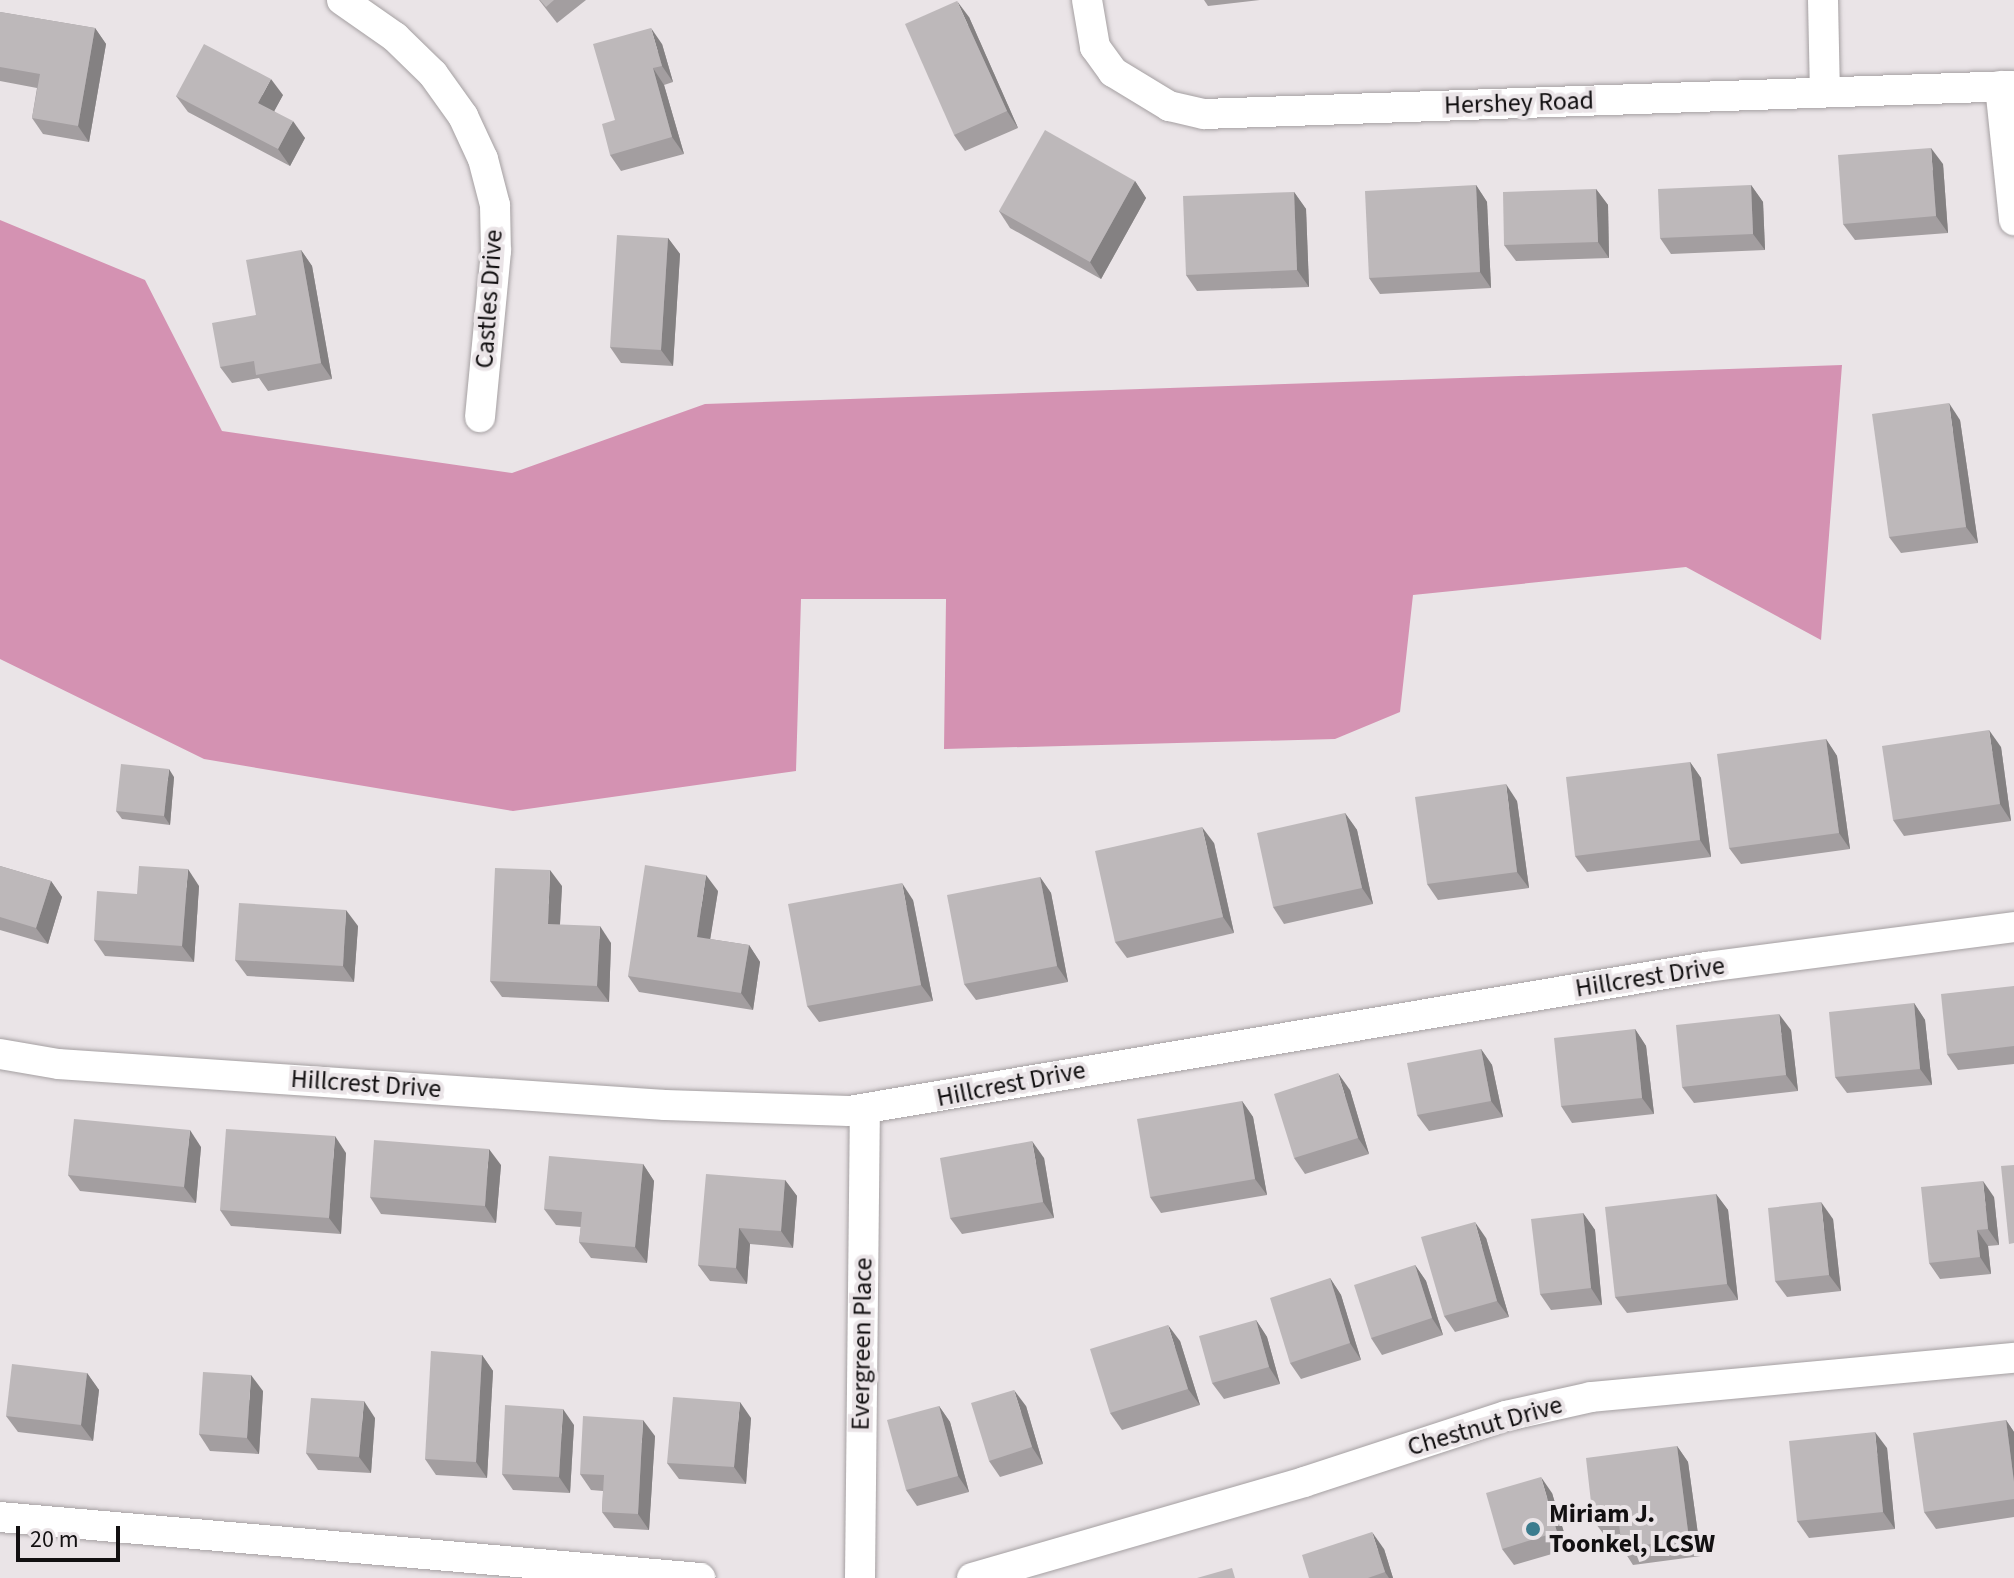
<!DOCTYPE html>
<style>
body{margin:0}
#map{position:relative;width:2014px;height:1578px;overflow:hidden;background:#eae4e7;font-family:"Source Sans 3",sans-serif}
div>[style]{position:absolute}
.forest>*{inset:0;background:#d492b2}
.roads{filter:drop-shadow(0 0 2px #a5a0a2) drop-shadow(0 0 2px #a5a0a2)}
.street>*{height:30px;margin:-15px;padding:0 15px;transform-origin:15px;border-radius:15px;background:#fff}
.wall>*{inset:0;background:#a39ea0}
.shaded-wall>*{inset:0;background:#848182}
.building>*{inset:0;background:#bdb8ba}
.dots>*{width:22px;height:22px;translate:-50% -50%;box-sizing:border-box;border:4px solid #eae4e7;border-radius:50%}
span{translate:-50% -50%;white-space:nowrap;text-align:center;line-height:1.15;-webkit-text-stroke:8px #eae4e7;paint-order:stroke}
.street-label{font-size:26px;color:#121011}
.poi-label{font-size:26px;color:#121011;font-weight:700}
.left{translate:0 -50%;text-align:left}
.scale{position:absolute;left:16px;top:1526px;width:104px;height:36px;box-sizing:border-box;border:4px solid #121011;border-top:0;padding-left:10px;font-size:24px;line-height:28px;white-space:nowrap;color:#121011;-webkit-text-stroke:6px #eae4e7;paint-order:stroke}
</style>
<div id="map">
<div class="forest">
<i style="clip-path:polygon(0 220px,145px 280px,222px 431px,512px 473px,705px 404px,1842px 365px,1821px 640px,1686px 567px,1413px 595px,1400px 712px,1335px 739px,944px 749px,946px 599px,801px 599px,796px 771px,513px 811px,204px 759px,0 659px)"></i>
</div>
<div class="roads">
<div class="street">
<i style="left:342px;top:0;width:65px;rotate:34.9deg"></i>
<i style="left:395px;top:37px;width:53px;rotate:44.2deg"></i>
<i style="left:433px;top:74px;width:52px;rotate:54.5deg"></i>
<i style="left:463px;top:116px;width:47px;rotate:65.1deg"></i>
<i style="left:483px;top:159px;width:48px;rotate:75.4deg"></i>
<i style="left:495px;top:205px;width:46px;rotate:88.8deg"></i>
<i style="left:496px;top:251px;width:167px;rotate:95.5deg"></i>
<i style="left:1087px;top:0;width:48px;rotate:80.3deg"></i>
<i style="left:1095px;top:47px;width:31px;rotate:54deg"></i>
<i style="left:1113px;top:72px;width:66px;rotate:31.3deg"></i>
<i style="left:1169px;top:106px;width:36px;rotate:13deg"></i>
<i style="left:1204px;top:114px;width:810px;rotate:-1.98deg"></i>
<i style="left:1823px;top:0;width:92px;rotate:88.8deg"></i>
<i style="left:2000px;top:86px;width:135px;rotate:84deg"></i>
<i style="left:0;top:1054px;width:59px;rotate:9.8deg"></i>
<i style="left:58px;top:1064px;width:608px;rotate:3.86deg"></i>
<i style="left:665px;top:1105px;width:184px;rotate:1.9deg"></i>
<i style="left:849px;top:1111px;width:870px;rotate:-9.53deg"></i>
<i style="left:1707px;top:967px;width:310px;rotate:-7.4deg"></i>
<i style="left:0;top:1517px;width:703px;rotate:4.98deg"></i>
<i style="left:860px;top:1578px;width:469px;rotate:-89.4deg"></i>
<i style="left:972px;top:1578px;width:346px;rotate:-16.1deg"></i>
<i style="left:1304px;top:1482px;width:213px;rotate:-18.1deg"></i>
<i style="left:1506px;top:1416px;width:87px;rotate:-12.6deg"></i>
<i style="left:1591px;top:1397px;width:425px;rotate:-5.3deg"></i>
</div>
</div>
<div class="wall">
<i style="clip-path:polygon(539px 0,586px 0,557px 23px)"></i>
<i style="clip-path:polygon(1204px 0,1260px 0,1208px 6px)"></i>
<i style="clip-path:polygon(0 12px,95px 28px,106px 44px,89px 142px,43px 134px,32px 118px,37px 88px,0 81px)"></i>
<i style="clip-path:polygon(969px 17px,1018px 128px,965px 151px,954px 135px)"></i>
<i style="clip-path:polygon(662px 44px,673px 82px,664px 85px,684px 154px,621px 171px,610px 155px,615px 120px)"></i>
<i style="clip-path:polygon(283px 95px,274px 111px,305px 138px,290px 166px,188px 112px,176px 96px)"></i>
<i style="clip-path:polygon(1943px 164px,1948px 233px,1855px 240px,1843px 224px)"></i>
<i style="clip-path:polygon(1135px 181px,1146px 198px,1101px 279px,1010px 228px,999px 211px)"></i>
<i style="clip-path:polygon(1476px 185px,1487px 202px,1491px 288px,1380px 294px,1369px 278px)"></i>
<i style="clip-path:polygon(1751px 185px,1763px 202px,1765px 250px,1671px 254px,1660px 238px)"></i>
<i style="clip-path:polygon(1596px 189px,1608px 205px,1609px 258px,1516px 261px,1504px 245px)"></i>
<i style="clip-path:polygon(1294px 192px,1306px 209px,1309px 287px,1197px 291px,1186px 275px)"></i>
<i style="clip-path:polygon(668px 238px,680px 254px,673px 366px,621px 363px,610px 347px)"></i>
<i style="clip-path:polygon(301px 250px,312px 266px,332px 379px,268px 391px,259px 378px,232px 383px,220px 367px)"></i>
<i style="clip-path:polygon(1960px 420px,1978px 543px,1901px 553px,1889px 537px)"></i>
<i style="clip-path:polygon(1826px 739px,1837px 756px,1850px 849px,1741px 864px,1729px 848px)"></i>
<i style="clip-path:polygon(2001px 747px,2011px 821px,1904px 836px,1893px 820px)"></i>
<i style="clip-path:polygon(1690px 762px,1701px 778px,1711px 857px,1587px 872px,1575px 856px)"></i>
<i style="clip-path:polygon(174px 777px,170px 825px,122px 819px,116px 811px)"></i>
<i style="clip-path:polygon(1517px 801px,1529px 888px,1438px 900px,1427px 884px)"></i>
<i style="clip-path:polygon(1345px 813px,1357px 830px,1373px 904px,1284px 924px,1273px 907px)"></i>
<i style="clip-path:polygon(1214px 843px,1234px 933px,1127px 958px,1115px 942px)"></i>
<i style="clip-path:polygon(0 866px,51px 881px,62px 897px,48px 944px,0 930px)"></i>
<i style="clip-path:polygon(1040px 877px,1051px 893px,1068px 982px,976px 1000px,964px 984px)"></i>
<i style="clip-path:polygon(199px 886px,194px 962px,105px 956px,94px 940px,137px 894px)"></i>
<i style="clip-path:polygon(562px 886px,560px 925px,611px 943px,609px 1002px,502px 997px,490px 981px)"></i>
<i style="clip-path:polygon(718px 891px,710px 939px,749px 945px,760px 962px,753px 1010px,639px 992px,628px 976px)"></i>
<i style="clip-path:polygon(913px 900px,933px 1001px,819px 1022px,807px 1006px)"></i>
<i style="clip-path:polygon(358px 926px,354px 982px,247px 976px,235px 960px)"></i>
<i style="clip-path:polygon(2014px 986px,2014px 1064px,1958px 1070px,1947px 1054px)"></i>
<i style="clip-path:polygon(1914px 1003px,1925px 1020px,1932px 1085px,1847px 1093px,1835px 1077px)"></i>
<i style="clip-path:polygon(1635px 1029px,1646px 1046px,1654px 1114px,1572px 1123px,1561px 1106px)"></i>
<i style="clip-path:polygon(1791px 1030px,1798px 1091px,1694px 1103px,1682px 1087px)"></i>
<i style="clip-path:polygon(1481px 1049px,1492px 1065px,1503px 1117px,1429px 1131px,1417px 1115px)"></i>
<i style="clip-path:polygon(1350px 1090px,1369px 1154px,1305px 1174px,1294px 1158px)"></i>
<i style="clip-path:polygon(1242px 1101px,1253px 1117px,1267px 1195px,1161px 1213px,1150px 1197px)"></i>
<i style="clip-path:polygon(201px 1147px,196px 1203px,80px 1191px,68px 1175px)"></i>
<i style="clip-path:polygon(346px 1153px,341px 1234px,231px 1226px,220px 1210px)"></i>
<i style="clip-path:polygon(1044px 1158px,1054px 1218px,962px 1234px,950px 1218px)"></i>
<i style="clip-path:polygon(643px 1164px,654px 1181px,647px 1263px,591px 1258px,579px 1242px,581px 1227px,556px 1225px,544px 1209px)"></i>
<i style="clip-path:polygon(501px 1165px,496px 1223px,381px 1214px,370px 1197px)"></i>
<i style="clip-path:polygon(785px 1180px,797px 1196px,793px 1248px,750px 1244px,747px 1284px,710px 1281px,698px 1265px)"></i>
<i style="clip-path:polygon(1716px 1194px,1728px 1210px,1738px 1300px,1627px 1313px,1615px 1297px)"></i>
<i style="clip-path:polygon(1994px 1197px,1999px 1245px,1988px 1246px,1991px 1274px,1940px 1279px,1929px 1263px)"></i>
<i style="clip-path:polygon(1583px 1213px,1595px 1230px,1602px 1305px,1551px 1310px,1540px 1294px)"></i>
<i style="clip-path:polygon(1833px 1219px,1841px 1291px,1787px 1297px,1775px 1281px)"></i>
<i style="clip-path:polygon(1486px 1238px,1509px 1317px,1455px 1332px,1444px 1316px)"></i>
<i style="clip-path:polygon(1415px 1265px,1426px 1281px,1443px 1335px,1382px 1355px,1371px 1338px)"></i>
<i style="clip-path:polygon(1330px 1278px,1341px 1295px,1361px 1360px,1301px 1379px,1290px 1363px)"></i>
<i style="clip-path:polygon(1256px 1320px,1267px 1337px,1280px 1384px,1224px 1399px,1212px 1383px)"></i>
<i style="clip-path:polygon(1180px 1341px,1200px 1405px,1122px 1430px,1110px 1413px)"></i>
<i style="clip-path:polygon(482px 1355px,493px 1371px,487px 1478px,436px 1475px,425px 1459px)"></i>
<i style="clip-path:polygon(87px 1373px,99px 1390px,93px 1441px,18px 1432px,6px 1416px)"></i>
<i style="clip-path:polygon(263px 1391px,259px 1454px,210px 1451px,199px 1434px)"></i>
<i style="clip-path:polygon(939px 1406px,950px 1422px,969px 1492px,917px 1506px,906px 1490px)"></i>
<i style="clip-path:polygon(1026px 1406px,1043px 1464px,1000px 1477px,989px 1461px)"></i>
<i style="clip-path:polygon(375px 1418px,371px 1473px,318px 1470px,306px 1453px)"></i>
<i style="clip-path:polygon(751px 1418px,746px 1484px,679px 1479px,667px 1463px)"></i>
<i style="clip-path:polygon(2006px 1420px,2014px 1432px,2014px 1517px,1936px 1529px,1924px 1512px)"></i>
<i style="clip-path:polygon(574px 1425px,570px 1493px,513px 1490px,502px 1474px)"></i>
<i style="clip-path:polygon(655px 1436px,649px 1530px,614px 1528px,602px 1512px,603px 1491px,591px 1490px,580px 1474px)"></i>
<i style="clip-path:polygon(1677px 1446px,1688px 1462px,1701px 1556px,1633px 1565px,1622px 1548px,1620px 1534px,1605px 1536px,1593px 1520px)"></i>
<i style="clip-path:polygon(1887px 1448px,1895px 1529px,1809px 1538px,1797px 1521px)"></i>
<i style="clip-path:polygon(1552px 1493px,1569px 1549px,1514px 1565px,1502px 1549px)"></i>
<i style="clip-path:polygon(1384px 1549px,1393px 1578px,1309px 1578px)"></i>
</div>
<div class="shaded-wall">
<i style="clip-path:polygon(957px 1px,969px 17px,1018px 128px,1007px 111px)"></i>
<i style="clip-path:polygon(95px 28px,106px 44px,89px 142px,78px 126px)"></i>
<i style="clip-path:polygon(651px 28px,662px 44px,673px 82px,662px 66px)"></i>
<i style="clip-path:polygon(653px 68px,664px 85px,684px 154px,672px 137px)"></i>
<i style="clip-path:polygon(271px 79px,283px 95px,270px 119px,258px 103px)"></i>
<i style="clip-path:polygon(293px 121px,305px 138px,290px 166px,278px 149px)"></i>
<i style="clip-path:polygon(1931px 148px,1943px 164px,1948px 233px,1936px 216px)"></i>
<i style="clip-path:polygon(1135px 181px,1146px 198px,1101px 279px,1090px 262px)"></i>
<i style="clip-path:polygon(1476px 185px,1487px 202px,1491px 288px,1480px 272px)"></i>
<i style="clip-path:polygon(1751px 185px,1763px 202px,1765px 250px,1753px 234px)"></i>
<i style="clip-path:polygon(1596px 189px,1608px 205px,1609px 258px,1598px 242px)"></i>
<i style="clip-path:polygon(1294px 192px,1306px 209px,1309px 287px,1297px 270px)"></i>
<i style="clip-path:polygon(668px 238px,680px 254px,673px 366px,661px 350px)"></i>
<i style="clip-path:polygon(301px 250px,312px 266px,332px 379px,321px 363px)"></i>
<i style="clip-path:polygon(1949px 403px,1960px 420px,1978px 543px,1966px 527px)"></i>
<i style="clip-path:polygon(1989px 730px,2001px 747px,2011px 821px,2000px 804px)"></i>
<i style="clip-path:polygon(1826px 739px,1837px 756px,1850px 849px,1839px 833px)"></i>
<i style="clip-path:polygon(1690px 762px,1701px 778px,1711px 857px,1700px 840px)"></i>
<i style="clip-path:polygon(169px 769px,174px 777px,170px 825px,164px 816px)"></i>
<i style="clip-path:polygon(1506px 784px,1517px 801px,1529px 888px,1517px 872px)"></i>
<i style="clip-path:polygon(1345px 813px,1357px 830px,1373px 904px,1362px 888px)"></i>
<i style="clip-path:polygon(1202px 827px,1214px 843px,1234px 933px,1223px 917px)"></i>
<i style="clip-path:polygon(188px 869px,199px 886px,194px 962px,182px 946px)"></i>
<i style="clip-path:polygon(550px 870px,562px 886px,559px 940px,548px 924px)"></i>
<i style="clip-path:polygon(706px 875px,718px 891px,708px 953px,697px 937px)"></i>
<i style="clip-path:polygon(1040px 877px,1051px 893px,1068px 982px,1057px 966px)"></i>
<i style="clip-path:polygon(51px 881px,62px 897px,48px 944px,36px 928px)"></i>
<i style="clip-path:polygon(902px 883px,913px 900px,933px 1001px,921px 985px)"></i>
<i style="clip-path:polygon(346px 910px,358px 926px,354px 982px,343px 966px)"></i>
<i style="clip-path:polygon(600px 926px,611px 943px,609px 1002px,597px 986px)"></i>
<i style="clip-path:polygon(749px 945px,760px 962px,753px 1010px,741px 993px)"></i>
<i style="clip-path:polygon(1914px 1003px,1925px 1020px,1932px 1085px,1920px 1069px)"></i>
<i style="clip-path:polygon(1779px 1014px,1791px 1030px,1798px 1091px,1786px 1075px)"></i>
<i style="clip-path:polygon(1635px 1029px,1646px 1046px,1654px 1114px,1642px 1098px)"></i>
<i style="clip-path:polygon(1481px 1049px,1492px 1065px,1503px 1117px,1491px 1101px)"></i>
<i style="clip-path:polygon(1338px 1073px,1350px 1090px,1369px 1154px,1358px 1138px)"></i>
<i style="clip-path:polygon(1242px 1101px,1253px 1117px,1267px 1195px,1255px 1179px)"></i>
<i style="clip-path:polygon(190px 1130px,201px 1147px,196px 1203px,184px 1187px)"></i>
<i style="clip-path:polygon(335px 1136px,346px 1153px,341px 1234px,329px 1218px)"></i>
<i style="clip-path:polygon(1032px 1141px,1044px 1158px,1054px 1218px,1043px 1202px)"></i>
<i style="clip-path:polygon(489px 1149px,501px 1165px,496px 1223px,485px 1206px)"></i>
<i style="clip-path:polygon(643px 1164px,654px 1181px,647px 1263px,635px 1247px)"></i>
<i style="clip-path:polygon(785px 1180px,797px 1196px,793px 1248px,781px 1231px)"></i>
<i style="clip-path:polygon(1983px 1181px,1994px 1197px,1999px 1245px,1988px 1229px)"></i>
<i style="clip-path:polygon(1716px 1194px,1728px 1210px,1738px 1300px,1727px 1284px)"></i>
<i style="clip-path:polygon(1821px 1202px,1833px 1219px,1841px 1291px,1829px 1275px)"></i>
<i style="clip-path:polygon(1583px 1213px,1595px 1230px,1602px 1305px,1591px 1288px)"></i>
<i style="clip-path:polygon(1475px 1222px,1486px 1238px,1509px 1317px,1497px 1301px)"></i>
<i style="clip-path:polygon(739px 1228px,750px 1244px,747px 1284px,736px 1268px)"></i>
<i style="clip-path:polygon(1977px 1230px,1988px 1246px,1991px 1274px,1980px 1257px)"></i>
<i style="clip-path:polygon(1415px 1265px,1426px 1281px,1443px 1335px,1432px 1318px)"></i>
<i style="clip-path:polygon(1330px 1278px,1341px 1295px,1361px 1360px,1350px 1343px)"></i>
<i style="clip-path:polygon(1256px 1320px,1267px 1337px,1280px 1384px,1269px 1367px)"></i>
<i style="clip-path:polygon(1168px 1325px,1180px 1341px,1200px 1405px,1188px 1389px)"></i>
<i style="clip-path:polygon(482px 1355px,493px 1371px,487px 1478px,476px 1462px)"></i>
<i style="clip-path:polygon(87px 1373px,99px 1390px,93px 1441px,81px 1425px)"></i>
<i style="clip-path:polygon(251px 1375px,263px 1391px,259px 1454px,247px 1438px)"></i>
<i style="clip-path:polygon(1014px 1390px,1026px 1406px,1043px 1464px,1032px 1447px)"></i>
<i style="clip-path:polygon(364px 1401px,375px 1418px,371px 1473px,359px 1457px)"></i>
<i style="clip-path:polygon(740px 1402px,751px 1418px,746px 1484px,734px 1467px)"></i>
<i style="clip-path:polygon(939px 1406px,950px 1422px,969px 1492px,958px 1476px)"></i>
<i style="clip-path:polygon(563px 1409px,574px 1425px,570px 1493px,559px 1477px)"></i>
<i style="clip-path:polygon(643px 1420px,655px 1436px,649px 1530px,638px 1514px)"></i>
<i style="clip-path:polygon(2006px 1420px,2014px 1432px,2014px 1482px)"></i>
<i style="clip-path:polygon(1875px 1432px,1887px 1448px,1895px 1529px,1883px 1512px)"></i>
<i style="clip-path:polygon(1677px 1446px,1688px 1462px,1701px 1556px,1689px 1539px)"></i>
<i style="clip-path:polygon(1541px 1477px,1552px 1493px,1569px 1549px,1557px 1532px)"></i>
<i style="clip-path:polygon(1372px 1532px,1384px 1549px,1393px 1578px,1389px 1578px,1385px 1572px)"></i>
</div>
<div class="building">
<i style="clip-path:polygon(540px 0,554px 0,546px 7px)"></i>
<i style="clip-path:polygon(957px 1px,1007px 111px,954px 135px,905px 24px)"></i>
<i style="clip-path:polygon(0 12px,95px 28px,78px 126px,32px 118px,40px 74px,0 67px)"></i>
<i style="clip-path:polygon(651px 28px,662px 66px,653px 68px,672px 137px,610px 155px,602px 124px,615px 120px,593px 44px)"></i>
<i style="clip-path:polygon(204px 44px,271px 79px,258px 103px,293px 121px,278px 149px,176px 96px)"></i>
<i style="clip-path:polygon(1045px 130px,1135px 181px,1090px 262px,999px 211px)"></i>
<i style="clip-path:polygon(1931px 148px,1936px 216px,1843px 224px,1838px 155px)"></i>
<i style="clip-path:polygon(1476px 185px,1480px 272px,1369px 278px,1365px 191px)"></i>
<i style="clip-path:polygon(1751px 185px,1753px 234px,1660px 238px,1658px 189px)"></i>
<i style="clip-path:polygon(1596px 189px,1598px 242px,1504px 245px,1503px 192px)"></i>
<i style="clip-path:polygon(1294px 192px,1297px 270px,1186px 275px,1183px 196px)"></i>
<i style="clip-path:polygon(617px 235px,668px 238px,661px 350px,610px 347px)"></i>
<i style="clip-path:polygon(301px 250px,321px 363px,256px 375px,254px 361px,220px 367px,212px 323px,256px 315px,246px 260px)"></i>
<i style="clip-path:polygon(1949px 403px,1966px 527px,1889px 537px,1872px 414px)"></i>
<i style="clip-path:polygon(1989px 730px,2000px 804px,1893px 820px,1882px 746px)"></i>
<i style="clip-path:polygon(1826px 739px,1839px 833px,1729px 848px,1717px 754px)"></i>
<i style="clip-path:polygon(1690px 762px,1700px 840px,1575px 856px,1566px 777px)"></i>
<i style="clip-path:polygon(121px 764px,169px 769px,164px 816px,116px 811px)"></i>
<i style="clip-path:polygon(1506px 784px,1517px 872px,1427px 884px,1415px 797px)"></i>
<i style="clip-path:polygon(1345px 813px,1362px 888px,1273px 907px,1257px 833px)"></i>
<i style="clip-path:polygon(1202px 827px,1223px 917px,1115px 942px,1095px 851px)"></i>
<i style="clip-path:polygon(645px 865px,706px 875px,697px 937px,749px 945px,741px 993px,628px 976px)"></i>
<i style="clip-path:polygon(0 866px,51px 881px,36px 928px,0 917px)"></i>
<i style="clip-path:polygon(139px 866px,188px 869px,182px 946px,94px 940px,97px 891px,137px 894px)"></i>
<i style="clip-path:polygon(495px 868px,550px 870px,548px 924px,600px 926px,597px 986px,490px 981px)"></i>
<i style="clip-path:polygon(1040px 877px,1057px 966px,964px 984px,947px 895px)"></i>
<i style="clip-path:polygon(902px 883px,921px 985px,807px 1006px,788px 904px)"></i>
<i style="clip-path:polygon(239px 903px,346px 910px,343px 966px,235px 960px)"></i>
<i style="clip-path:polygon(2014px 986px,2014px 1046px,1947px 1054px,1941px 994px)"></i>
<i style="clip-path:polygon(1914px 1003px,1920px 1069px,1835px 1077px,1829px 1012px)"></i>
<i style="clip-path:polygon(1779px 1014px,1786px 1075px,1682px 1087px,1676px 1025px)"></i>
<i style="clip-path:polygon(1635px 1029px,1642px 1098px,1561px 1106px,1554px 1038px)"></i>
<i style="clip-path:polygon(1481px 1049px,1491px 1101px,1417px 1115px,1407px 1063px)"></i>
<i style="clip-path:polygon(1338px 1073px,1358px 1138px,1294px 1158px,1274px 1094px)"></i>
<i style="clip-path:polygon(1242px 1101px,1255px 1179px,1150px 1197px,1137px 1119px)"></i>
<i style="clip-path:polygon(74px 1119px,190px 1130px,184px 1187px,68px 1175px)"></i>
<i style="clip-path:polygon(226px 1129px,335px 1136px,329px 1218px,220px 1210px)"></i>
<i style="clip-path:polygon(374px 1140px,489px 1149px,485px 1206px,370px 1197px)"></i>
<i style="clip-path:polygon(1032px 1141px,1043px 1202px,950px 1218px,940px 1158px)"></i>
<i style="clip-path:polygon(549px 1156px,643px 1164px,635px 1247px,579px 1242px,582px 1212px,544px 1209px)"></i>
<i style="clip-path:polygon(2014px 1165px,2014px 1243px,2009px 1244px,2001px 1166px)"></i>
<i style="clip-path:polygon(706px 1174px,785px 1180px,781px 1231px,739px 1228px,736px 1268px,698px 1265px)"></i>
<i style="clip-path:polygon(1983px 1181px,1988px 1229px,1977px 1230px,1980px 1257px,1929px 1263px,1921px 1187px)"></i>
<i style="clip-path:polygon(1716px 1194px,1727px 1284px,1615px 1297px,1605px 1207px)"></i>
<i style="clip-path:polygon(1821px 1202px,1829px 1275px,1775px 1281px,1768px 1208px)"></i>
<i style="clip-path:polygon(1583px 1213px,1591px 1288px,1540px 1294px,1531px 1219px)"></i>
<i style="clip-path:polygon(1475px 1222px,1497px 1301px,1444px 1316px,1421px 1237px)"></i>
<i style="clip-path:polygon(1415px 1265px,1432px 1318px,1371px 1338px,1354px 1285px)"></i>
<i style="clip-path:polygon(1330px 1278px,1350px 1343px,1290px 1363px,1270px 1298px)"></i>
<i style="clip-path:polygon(1256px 1320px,1269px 1367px,1212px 1383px,1199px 1336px)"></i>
<i style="clip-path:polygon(1168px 1325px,1188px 1389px,1110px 1413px,1090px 1349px)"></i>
<i style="clip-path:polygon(431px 1351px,482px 1355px,476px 1462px,425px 1459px)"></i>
<i style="clip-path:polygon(12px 1364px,87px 1373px,81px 1425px,6px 1416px)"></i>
<i style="clip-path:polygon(203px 1372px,251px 1375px,247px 1438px,199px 1434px)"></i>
<i style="clip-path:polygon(1014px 1390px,1032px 1447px,989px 1461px,971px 1403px)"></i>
<i style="clip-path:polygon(673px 1397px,740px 1402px,734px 1467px,667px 1463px)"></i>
<i style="clip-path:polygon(311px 1398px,364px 1401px,359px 1457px,306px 1453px)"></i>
<i style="clip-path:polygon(505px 1405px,563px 1409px,559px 1477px,502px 1474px)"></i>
<i style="clip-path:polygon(939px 1406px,958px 1476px,906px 1490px,887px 1420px)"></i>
<i style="clip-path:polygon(583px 1416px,643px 1420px,638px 1514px,602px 1512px,604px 1475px,580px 1474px)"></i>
<i style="clip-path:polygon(2006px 1420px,2014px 1482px,2014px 1499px,1924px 1512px,1913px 1433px)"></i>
<i style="clip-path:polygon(1875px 1432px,1883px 1512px,1797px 1521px,1789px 1441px)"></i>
<i style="clip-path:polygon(1677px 1446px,1689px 1539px,1622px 1548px,1618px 1516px,1593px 1520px,1586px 1458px)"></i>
<i style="clip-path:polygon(1541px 1477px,1557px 1532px,1502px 1549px,1486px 1493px)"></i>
<i style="clip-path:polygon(1372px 1532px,1385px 1572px,1368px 1578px,1309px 1578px,1302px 1555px)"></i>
<i style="clip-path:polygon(1232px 1568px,1235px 1578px,1197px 1578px)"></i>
</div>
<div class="dots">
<i style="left:1533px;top:1529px;background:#3b7c8e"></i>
</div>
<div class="street-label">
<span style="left:1519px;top:103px;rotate:-2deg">Hershey Road</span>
<span style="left:489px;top:299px;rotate:-86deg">Castles Drive</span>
<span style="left:1650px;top:977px;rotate:-9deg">Hillcrest Drive</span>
<span style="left:366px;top:1084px;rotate:4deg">Hillcrest Drive</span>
<span style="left:1011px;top:1084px;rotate:-11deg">Hillcrest Drive</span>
<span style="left:862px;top:1344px;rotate:-89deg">Evergreen Place</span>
<span style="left:1485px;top:1426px;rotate:-16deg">Chestnut Drive</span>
</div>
<div class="poi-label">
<span class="left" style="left:1549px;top:1529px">Miriam J.<br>Toonkel, LCSW</span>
</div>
<div class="scale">20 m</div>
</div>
